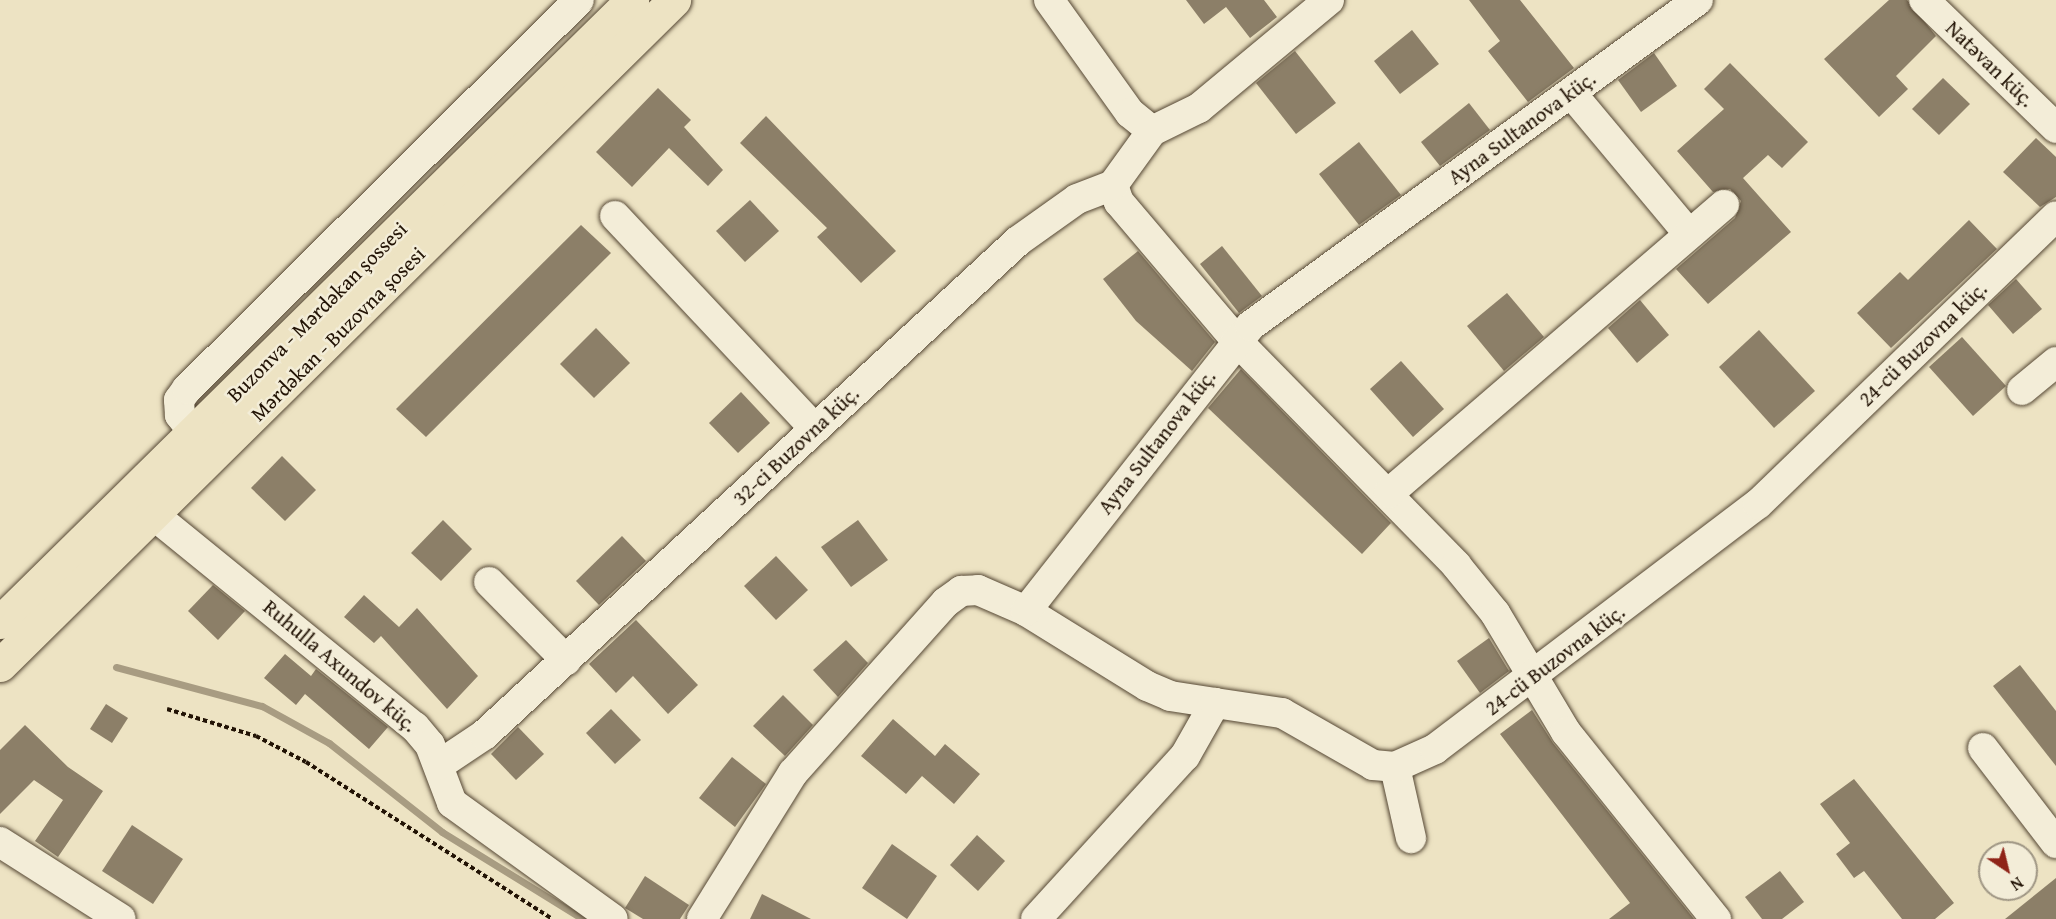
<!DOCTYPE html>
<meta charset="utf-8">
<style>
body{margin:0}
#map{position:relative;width:2056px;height:919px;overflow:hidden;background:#ede3c3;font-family:"Gentium Book Plus",serif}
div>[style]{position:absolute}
.stream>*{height:7px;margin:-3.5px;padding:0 3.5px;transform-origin:3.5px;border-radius:3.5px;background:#a89c82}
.building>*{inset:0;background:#8c7f68}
.path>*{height:4px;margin-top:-2px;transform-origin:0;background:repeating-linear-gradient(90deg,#221305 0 4.5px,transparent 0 7.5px)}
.roads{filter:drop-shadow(0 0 2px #554734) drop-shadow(0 0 2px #554734)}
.minor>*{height:30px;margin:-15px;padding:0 15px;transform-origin:15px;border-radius:15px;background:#f3edd8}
.major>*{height:33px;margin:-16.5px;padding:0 16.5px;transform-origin:16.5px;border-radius:16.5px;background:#ede3c3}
span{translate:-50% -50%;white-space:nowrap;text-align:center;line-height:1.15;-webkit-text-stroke:5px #f3edd8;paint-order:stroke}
.street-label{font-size:21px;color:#221305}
.north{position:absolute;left:1978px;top:841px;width:60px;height:60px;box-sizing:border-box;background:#f3edd8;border:2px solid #9f9684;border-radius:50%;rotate:145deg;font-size:16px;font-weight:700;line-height:24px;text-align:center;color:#221305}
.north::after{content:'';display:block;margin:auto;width:21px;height:27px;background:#8f2418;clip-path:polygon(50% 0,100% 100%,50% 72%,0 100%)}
</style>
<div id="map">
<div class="stream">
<i style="left:116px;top:667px;width:151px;rotate:15deg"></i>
<i style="left:262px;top:706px;width:77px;rotate:28.9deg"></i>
<i style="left:329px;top:743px;width:144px;rotate:38.2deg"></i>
<i style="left:442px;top:832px;width:166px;rotate:31.7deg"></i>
</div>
<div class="building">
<i style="clip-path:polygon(1186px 0,1264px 0,1277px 17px,1250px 38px,1226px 7px,1204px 24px)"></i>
<i style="clip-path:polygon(1469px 0,1520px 0,1574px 68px,1528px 102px,1488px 51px,1500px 41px)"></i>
<i style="clip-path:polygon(1889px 0,1907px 0,1936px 36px,1896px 76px,1908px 89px,1879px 117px,1824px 59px)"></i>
<i style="clip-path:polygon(1412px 30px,1439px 64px,1400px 94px,1374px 61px)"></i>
<i style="clip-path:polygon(1295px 51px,1336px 103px,1296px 134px,1256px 83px)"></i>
<i style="clip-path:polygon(1654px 53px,1677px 86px,1641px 112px,1618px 80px)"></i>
<i style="clip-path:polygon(1730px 63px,1808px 142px,1782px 168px,1768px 155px,1743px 178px,1791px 232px,1708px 304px,1676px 269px,1735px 218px,1741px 201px,1730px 189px,1713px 192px,1677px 151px,1724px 109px,1704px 89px)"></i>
<i style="clip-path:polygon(1943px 78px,1970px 104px,1939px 135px,1912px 109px)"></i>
<i style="clip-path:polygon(658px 88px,691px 120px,684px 127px,723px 170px,708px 186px,669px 148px,632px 187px,596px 152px)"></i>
<i style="clip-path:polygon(1469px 103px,1490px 130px,1440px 166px,1421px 142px)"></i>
<i style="clip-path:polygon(766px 116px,896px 251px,861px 283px,817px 237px,827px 228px,740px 143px)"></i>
<i style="clip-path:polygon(2036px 138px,2056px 157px,2056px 197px,2040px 207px,2003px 172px)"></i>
<i style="clip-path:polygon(1359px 142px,1401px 195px,1359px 225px,1319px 174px)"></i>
<i style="clip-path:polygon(750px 200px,779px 231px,745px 262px,716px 231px)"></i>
<i style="clip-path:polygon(1969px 220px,1997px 249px,1891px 348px,1857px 313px,1900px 272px,1908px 280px)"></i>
<i style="clip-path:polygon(581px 225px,611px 253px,426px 437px,396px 409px)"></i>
<i style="clip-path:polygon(1222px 246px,1262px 296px,1239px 313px,1200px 264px)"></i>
<i style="clip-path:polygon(1138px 251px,1215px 342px,1192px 371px,1136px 321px,1103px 279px)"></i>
<i style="clip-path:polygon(2016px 279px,2042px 309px,2013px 334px,1988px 305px)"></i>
<i style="clip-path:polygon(1507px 293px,1544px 337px,1504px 371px,1467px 326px)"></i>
<i style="clip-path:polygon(1640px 300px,1669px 335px,1637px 363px,1608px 328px)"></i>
<i style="clip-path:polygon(596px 328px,630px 363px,594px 398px,560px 364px)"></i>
<i style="clip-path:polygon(1759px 330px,1815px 391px,1774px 428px,1719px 367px)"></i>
<i style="clip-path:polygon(1962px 337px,2006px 386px,1973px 416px,1929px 367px)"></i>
<i style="clip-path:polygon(1401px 361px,1444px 409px,1413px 437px,1370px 389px)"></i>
<i style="clip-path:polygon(1241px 369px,1391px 523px,1362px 554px,1208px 408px)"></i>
<i style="clip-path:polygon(741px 392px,770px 423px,738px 453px,709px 423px)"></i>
<i style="clip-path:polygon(282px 456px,316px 490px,285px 521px,251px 488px)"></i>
<i style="clip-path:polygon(443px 520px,472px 549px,441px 581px,411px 553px)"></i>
<i style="clip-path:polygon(858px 520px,888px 560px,851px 587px,821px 547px)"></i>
<i style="clip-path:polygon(622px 536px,646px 561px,599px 605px,576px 581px)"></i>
<i style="clip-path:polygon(776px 556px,808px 590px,776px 620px,744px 586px)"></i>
<i style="clip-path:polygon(213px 585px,245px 611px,218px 640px,188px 611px)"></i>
<i style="clip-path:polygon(364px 595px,399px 627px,417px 608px,478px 676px,447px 709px,381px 636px,374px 643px,344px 617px)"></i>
<i style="clip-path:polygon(636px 620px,698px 685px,668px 714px,633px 676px,616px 693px,589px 664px)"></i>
<i style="clip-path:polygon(1489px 638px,1509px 671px,1480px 693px,1457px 661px)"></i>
<i style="clip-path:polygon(846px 640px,868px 663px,838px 697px,813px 670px)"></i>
<i style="clip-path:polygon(285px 654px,311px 676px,316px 669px,388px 727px,369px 749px,305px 694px,296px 705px,264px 678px)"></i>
<i style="clip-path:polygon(2020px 665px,2056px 711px,2056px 766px,1993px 686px)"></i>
<i style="clip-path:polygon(783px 695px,813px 725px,785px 756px,753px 726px)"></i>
<i style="clip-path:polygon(106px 704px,128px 718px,112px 743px,90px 729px)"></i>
<i style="clip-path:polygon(611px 709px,641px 740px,615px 764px,586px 733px)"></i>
<i style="clip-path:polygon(1532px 710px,1553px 743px,1694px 919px,1609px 919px,1630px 903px,1500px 734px)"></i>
<i style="clip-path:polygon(893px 719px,935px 756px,945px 744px,980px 774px,954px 804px,922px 776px,906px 794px,861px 756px)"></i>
<i style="clip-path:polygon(25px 725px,68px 767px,103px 791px,58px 857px,35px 841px,63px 800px,34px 780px,0 814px,0 750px)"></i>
<i style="clip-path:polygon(518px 727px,544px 754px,516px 780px,491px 754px)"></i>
<i style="clip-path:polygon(732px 757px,766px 784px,735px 827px,699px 798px)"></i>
<i style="clip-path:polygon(1854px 779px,1954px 903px,1935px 919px,1902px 919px,1864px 871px,1854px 878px,1836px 854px,1850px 843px,1820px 804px)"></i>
<i style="clip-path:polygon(132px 825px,183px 859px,153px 904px,102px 871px)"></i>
<i style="clip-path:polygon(977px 835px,1005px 861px,978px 891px,950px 865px)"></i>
<i style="clip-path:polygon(892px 844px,937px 876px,907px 919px,862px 888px)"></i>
<i style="clip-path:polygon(1780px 871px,1804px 902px,1782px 919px,1762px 919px,1745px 897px)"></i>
<i style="clip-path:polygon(645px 876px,689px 905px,680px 919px,643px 919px,625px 908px)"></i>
<i style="clip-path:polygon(2056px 878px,2056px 919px,2005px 919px)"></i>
<i style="clip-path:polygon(762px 894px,811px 919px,750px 919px)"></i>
</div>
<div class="path">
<i style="left:167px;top:709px;width:93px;rotate:16.9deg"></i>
<i style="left:256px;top:736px;width:56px;rotate:27.5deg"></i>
<i style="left:306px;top:762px;width:292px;rotate:32.5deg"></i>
</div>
<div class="roads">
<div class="minor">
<i style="left:1049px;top:0;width:139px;rotate:54.4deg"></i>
<i style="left:1130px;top:113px;width:28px;rotate:39deg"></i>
<i style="left:1152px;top:131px;width:52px;rotate:-26.1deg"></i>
<i style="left:1199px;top:108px;width:169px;rotate:-39.7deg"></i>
<i style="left:1924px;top:0;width:184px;rotate:44.1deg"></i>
<i style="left:1571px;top:93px;width:184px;rotate:50.1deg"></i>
<i style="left:1113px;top:185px;width:18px;rotate:71deg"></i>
<i style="left:1119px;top:202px;width:181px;rotate:49.7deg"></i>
<i style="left:1236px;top:340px;width:315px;rotate:45.6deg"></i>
<i style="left:1456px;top:565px;width:62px;rotate:50.9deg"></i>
<i style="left:1495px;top:613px;width:139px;rotate:59.2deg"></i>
<i style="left:1566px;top:732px;width:240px;rotate:51.3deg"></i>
<i style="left:615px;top:216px;width:292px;rotate:46.8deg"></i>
<i style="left:2022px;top:390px;width:44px;rotate:-39.5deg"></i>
<i style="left:194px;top:433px;width:23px;rotate:-128deg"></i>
<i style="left:180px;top:415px;width:15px;rotate:-94deg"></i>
<i style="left:179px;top:400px;width:14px;rotate:-54deg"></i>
<i style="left:187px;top:389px;width:552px;rotate:-44.78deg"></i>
<i style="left:1389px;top:493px;width:442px;rotate:-40.7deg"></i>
<i style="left:155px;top:516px;width:335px;rotate:39.1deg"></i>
<i style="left:415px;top:727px;width:23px;rotate:50deg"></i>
<i style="left:430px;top:745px;width:62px;rotate:69.2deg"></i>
<i style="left:452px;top:803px;width:198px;rotate:35.8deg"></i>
<i style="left:489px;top:582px;width:110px;rotate:45.4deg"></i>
<i style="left:1026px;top:611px;width:142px;rotate:31.8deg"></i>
<i style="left:1147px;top:686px;width:25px;rotate:23deg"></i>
<i style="left:1170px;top:696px;width:46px;rotate:8.8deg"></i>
<i style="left:1983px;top:748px;width:120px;rotate:52.5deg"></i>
<i style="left:439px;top:765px;width:54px;rotate:-33.7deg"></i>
<i style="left:484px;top:735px;width:727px;rotate:-42.77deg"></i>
<i style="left:1018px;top:241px;width:72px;rotate:-35.4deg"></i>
<i style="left:1077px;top:199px;width:39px;rotate:-21deg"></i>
<i style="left:1113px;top:185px;width:67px;rotate:-54.2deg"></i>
<i style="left:1395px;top:767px;width:73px;rotate:77.3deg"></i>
<i style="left:0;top:842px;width:143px;rotate:32.5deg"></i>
<i style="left:702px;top:919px;width:172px;rotate:-58.1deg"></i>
<i style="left:793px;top:773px;width:229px;rotate:-48.2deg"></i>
<i style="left:946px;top:602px;width:19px;rotate:-36deg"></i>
<i style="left:961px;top:591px;width:17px;rotate:-3deg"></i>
<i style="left:978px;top:590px;width:52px;rotate:23.6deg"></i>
<i style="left:1026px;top:611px;width:362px;rotate:-51.8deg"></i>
<i style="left:1250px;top:326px;width:554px;rotate:-36.04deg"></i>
<i style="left:1036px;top:919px;width:221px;rotate:-47.6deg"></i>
<i style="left:1185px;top:756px;width:61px;rotate:-60.5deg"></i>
<i style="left:1215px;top:703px;width:68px;rotate:8.5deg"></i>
<i style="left:1282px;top:713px;width:105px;rotate:29.7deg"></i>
<i style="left:1373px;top:765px;width:22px;rotate:5deg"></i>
<i style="left:1395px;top:767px;width:44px;rotate:-24.2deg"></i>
<i style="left:1435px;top:749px;width:405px;rotate:-37.2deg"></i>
<i style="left:1758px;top:504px;width:414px;rotate:-44deg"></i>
</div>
<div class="major">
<i style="left:0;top:622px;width:887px;rotate:-44.54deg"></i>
<i style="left:0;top:665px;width:947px;rotate:-44.61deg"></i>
</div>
</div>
<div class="street-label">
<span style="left:1990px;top:64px;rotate:44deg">Natəvan küç.</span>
<span style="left:1522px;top:128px;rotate:-36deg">Ayna Sultanova küç.</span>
<span style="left:317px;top:312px;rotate:-45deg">Buzonva - Mərdəkan şossesi</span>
<span style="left:338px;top:334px;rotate:-45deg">Mərdəkan - Buzovna şosesi</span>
<span style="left:1923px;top:344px;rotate:-44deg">24-cü Buzovna küç.</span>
<span style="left:1157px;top:442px;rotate:-52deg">Ayna Sultanova küç.</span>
<span style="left:796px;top:446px;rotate:-43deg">32-ci Buzovna küç.</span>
<span style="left:1555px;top:660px;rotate:-37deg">24-cü Buzovna küç.</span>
<span style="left:340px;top:666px;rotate:40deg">Ruhulla Axundov küç.</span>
</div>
<div class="north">N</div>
</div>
